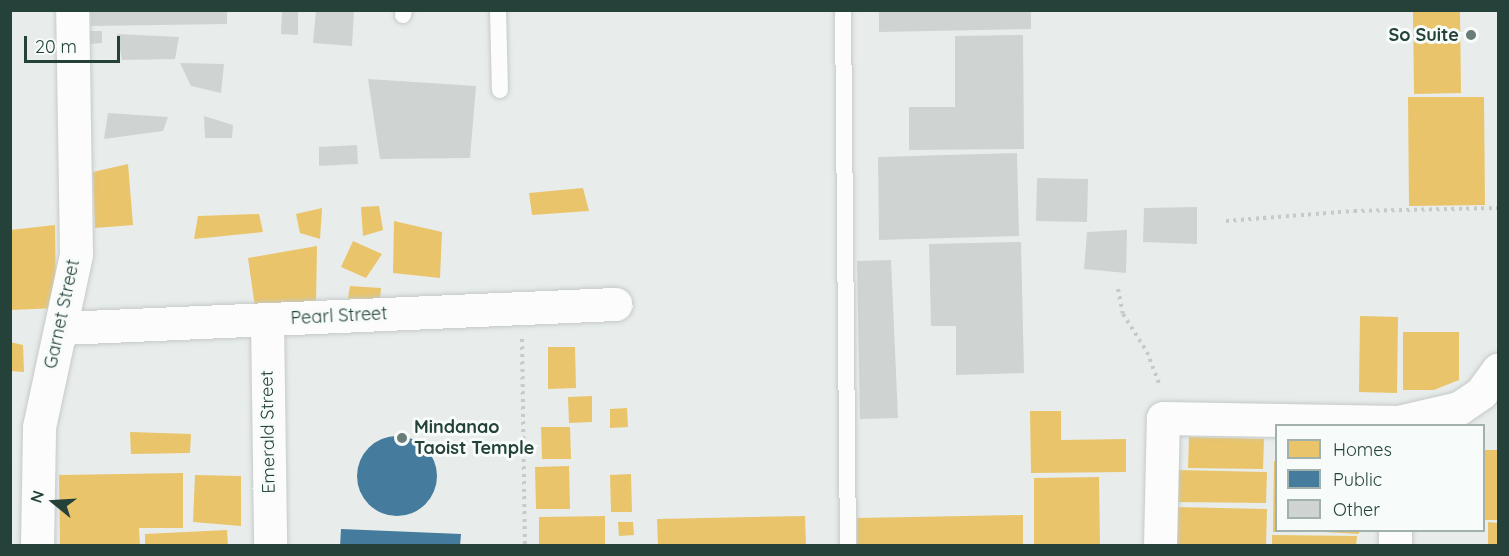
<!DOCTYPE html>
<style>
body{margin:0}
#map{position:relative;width:1509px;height:556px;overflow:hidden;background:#e8edeb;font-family:Quicksand,sans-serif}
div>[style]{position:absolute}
.homes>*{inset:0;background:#e9c46a}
.public>*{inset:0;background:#457b9d}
.round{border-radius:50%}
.building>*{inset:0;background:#cfd4d2}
.path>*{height:4px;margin-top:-2px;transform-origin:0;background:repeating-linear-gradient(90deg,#c3ccca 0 3px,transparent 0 7.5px)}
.roads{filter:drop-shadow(0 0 2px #c5cac8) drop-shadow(0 0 2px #c5cac8)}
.service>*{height:16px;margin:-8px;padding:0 8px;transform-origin:8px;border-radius:8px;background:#fcfcfc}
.minor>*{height:33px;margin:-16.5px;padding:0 16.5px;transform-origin:16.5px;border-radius:16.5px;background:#fcfcfc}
.tertiary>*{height:33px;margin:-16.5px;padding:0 16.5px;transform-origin:16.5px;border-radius:16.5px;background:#fcfcfc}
.dots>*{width:16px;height:16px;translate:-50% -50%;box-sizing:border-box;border:3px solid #f7fbf9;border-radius:50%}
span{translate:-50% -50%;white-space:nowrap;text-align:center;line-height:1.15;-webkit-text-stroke:6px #f7fbf9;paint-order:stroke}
.poi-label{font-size:18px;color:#24423a;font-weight:700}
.right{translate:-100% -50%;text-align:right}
.left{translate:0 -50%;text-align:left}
.street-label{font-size:18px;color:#24423a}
.frame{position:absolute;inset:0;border:12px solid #24423a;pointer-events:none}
.legend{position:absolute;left:1275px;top:424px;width:210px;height:108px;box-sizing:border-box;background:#f7fbf9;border:2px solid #a3b1ad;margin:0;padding:8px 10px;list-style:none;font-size:18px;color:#24423a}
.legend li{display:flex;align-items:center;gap:12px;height:30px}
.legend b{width:30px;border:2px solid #a3b1ad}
.north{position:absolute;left:24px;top:472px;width:60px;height:60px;-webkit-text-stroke:4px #f7fbf9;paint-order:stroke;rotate:288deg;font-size:16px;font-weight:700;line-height:24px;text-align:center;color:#24423a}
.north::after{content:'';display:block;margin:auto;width:21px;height:27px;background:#24423a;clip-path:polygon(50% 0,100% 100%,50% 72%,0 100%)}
.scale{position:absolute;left:24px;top:36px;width:96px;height:27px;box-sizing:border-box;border:3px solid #24423a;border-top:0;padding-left:8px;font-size:18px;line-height:21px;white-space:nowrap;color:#24423a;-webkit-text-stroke:4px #f7fbf9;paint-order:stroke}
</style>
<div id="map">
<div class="homes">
<i style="clip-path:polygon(1413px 10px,1460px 10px,1461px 93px,1414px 94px)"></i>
<i style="clip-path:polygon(1408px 97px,1484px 97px,1485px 205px,1409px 206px)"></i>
<i style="clip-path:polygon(128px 164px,133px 225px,95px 228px,93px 172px)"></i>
<i style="clip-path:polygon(583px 188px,589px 211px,532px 215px,529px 193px)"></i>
<i style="clip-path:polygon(379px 206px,383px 230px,363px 236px,361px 207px)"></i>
<i style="clip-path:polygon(322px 208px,320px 239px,300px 233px,296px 214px)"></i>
<i style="clip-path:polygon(259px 214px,263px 232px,194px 239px,198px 216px)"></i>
<i style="clip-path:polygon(394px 221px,442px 232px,440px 278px,393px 273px)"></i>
<i style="clip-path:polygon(55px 225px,56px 308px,10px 310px,10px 230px)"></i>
<i style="clip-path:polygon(353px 241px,382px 254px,366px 278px,341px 267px)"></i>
<i style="clip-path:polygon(317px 246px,316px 305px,255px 307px,248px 258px)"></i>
<i style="clip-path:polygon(350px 286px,381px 288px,379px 308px,348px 298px)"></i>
<i style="clip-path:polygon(1360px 316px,1398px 317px,1397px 393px,1359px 392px)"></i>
<i style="clip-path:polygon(1403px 332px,1459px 332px,1459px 380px,1434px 390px,1403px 390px)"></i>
<i style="clip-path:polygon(10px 342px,23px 345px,24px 372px,10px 371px)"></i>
<i style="clip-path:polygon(548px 347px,575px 347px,576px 388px,548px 389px)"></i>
<i style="clip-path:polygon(592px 396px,592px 422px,569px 423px,568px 397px)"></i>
<i style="clip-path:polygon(627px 408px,628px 427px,610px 428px,610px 409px)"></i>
<i style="clip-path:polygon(1030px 411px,1061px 411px,1061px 440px,1126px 439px,1126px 472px,1031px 473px)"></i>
<i style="clip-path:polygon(541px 427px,570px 427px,571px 459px,542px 459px)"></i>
<i style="clip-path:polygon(130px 432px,191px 434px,190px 453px,131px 454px)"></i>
<i style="clip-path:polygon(1189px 437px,1264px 439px,1263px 469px,1188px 468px)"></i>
<i style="clip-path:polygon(1484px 450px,1498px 450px,1498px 520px,1484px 520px)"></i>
<i style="clip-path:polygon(1274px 461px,1276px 461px,1276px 532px,1273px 532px)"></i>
<i style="clip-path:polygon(569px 466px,570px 509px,536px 509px,535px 467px)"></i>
<i style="clip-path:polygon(1176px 470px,1267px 472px,1266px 503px,1175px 502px)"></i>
<i style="clip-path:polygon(183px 473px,183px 528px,139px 528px,140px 546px,60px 546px,59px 475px)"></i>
<i style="clip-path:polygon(631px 474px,632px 512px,611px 512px,610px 475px)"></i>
<i style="clip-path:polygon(195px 475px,241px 476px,241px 526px,193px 522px)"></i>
<i style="clip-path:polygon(1099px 477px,1100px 546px,1034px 546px,1034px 478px)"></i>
<i style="clip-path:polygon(1174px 507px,1267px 509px,1266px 546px,1173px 546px)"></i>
<i style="clip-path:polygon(1023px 515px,1023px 546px,857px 546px,857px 518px)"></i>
<i style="clip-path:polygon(605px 516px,605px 546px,539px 546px,539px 517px)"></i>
<i style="clip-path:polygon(805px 516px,806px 546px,658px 546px,657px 519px)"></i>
<i style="clip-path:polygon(618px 522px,633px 522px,634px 535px,619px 536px)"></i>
<i style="clip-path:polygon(1488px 522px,1498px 523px,1498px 546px,1488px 546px)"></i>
<i style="clip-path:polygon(227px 530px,228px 546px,145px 546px,145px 534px)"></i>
<i style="clip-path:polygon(1289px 530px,1359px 530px,1359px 534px)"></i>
<i style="clip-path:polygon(1272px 535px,1357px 536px,1356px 546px,1272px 546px)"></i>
</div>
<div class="public">
<i class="round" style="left:357px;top:436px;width:80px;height:80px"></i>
<i style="clip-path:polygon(341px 529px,461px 534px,460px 546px,340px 546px)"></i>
</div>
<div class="building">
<i style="clip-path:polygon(91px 10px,227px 10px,227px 24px,91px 26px)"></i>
<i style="clip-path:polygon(282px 10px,298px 10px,298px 35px,281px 34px)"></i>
<i style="clip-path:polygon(316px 10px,354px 10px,352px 46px,313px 43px)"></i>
<i style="clip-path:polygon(879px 10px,1031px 10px,1031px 29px,879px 32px)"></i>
<i style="clip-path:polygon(89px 31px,102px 31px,102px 43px,90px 44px)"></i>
<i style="clip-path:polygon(117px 34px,179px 37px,175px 59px,122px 60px)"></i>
<i style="clip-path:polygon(1023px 35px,1024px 149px,909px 150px,909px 107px,955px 107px,955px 36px)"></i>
<i style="clip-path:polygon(180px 63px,224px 64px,221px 93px,191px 86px)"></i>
<i style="clip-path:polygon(368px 79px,476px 86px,470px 158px,380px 159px)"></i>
<i style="clip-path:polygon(108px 113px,168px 117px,163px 131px,104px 139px)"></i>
<i style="clip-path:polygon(204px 116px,233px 125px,232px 138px,205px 138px)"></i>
<i style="clip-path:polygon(357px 145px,358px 164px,319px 166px,319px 147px)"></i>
<i style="clip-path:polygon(1017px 153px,1019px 236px,879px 240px,878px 157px)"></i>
<i style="clip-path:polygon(1037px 178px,1088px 179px,1087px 222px,1036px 221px)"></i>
<i style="clip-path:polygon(1197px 207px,1197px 244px,1143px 242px,1144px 208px)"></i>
<i style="clip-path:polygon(1127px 230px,1126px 273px,1084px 269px,1087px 232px)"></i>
<i style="clip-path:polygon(1021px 242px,1024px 373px,956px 375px,956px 326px,931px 326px,929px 244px)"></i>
<i style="clip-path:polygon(891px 260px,898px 418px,860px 419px,857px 261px)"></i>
</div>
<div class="path">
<i style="left:1226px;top:221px;width:128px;rotate:-4.5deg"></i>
<i style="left:1354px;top:211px;width:144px;rotate:-1.2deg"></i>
<i style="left:1118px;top:289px;width:25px;rotate:79deg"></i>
<i style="left:1123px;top:314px;width:45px;rotate:57.7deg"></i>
<i style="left:1147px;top:352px;width:36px;rotate:69deg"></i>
<i style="left:522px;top:339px;width:207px;rotate:89.2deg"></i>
</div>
<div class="roads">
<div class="service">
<i style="left:498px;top:10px;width:80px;rotate:88.6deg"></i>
<i style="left:843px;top:10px;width:536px;rotate:89.47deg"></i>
<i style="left:403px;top:15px;width:5px;rotate:-79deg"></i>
</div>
<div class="minor">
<i style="left:267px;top:319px;width:227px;rotate:89.2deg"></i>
<i style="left:63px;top:328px;width:553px;rotate:-2.49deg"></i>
<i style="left:1160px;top:546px;width:128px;rotate:-88.7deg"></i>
<i style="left:1163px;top:418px;width:235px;rotate:1deg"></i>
<i style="left:1398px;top:422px;width:63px;rotate:-12.9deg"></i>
<i style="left:1459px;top:408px;width:27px;rotate:-34deg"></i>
<i style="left:1481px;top:393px;width:29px;rotate:-54deg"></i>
<i style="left:1395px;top:546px;width:16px;rotate:-90deg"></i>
</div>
<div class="tertiary">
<i style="left:37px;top:546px;width:119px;rotate:-89deg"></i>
<i style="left:39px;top:427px;width:177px;rotate:-77.9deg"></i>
<i style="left:76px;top:254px;width:244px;rotate:-90.9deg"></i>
</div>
</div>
<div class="dots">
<i style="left:1471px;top:35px;background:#697e78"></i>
<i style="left:402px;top:438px;background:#697e78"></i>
</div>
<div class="poi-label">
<span class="right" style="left:1459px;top:35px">So Suite</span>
<span class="left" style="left:414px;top:438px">Mindanao<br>Taoist Temple</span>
</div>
<div class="street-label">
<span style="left:62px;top:314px;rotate:-78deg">Garnet Street</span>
<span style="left:339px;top:316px;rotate:-3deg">Pearl Street</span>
<span style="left:268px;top:432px;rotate:-91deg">Emerald Street</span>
</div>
<div class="frame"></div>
<ul class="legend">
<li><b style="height:16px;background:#e9c46a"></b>Homes</li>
<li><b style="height:16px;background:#457b9d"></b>Public</li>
<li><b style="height:16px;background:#cfd4d2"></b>Other</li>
</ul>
<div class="north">N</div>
<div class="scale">20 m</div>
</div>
